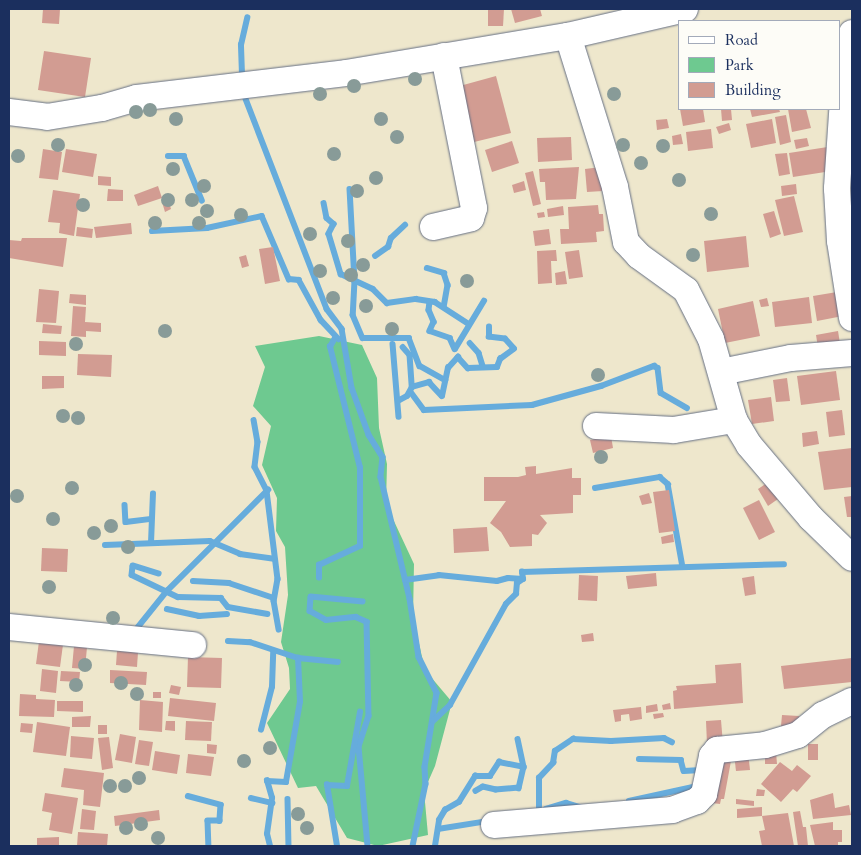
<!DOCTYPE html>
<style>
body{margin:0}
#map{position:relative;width:861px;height:855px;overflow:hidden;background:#eee7cc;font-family:Cardo,serif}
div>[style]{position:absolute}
.green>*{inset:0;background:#6ec990}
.stream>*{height:5.5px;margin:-2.75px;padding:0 2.75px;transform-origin:2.75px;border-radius:2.75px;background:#66acdc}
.building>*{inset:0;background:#d29c92}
.roads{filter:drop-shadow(0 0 1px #656f84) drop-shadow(0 0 1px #656f84)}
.minor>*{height:26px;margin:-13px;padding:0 13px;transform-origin:13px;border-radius:13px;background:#fff}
.trees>*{width:14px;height:14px;margin:-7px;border-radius:50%;background:#889b98}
span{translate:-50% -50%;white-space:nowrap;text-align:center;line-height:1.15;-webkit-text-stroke:4px #fdfcf7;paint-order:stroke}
.frame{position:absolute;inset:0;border:10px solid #1b2f5e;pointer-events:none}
.legend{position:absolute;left:678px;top:20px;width:162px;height:90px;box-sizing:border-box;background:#fdfcf7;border:1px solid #a3aaba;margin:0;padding:6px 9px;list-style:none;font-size:15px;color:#1b2f5e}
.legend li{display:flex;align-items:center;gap:10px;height:25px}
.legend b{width:25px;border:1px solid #a3aaba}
</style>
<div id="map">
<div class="green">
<i style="clip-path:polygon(319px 336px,362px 345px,377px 378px,379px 428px,387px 464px,386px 504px,414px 564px,413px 617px,425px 670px,452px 702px,435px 766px,424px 791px,428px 835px,378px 846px,347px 838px,316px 786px,298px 788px,267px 723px,290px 689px,289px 668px,281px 642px,288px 595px,285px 547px,276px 531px,277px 498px,262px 465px,271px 426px,253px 406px,265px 367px,255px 346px)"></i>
</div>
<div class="stream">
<i style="left:242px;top:75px;width:30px;rotate:-92deg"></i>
<i style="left:241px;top:45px;width:28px;rotate:-77deg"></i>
<i style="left:246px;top:99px;width:225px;rotate:68.9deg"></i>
<i style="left:327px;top:309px;width:25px;rotate:53deg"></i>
<i style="left:342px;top:329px;width:60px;rotate:80.4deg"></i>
<i style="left:352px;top:388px;width:50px;rotate:70.1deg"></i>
<i style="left:369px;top:435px;width:26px;rotate:58deg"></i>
<i style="left:383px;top:457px;width:20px;rotate:96deg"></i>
<i style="left:381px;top:477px;width:125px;rotate:76.6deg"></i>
<i style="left:410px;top:599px;width:59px;rotate:81.2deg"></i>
<i style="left:419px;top:657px;width:40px;rotate:63.4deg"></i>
<i style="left:437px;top:693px;width:75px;rotate:99.2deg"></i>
<i style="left:425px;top:767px;width:17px;rotate:87deg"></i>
<i style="left:426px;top:784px;width:63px;rotate:101.8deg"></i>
<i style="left:168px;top:156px;width:16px"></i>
<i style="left:184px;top:156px;width:48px;rotate:67.8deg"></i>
<i style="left:350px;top:189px;width:92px;rotate:86.9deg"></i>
<i style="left:355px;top:281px;width:34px;rotate:93deg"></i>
<i style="left:353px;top:315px;width:25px;rotate:67deg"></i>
<i style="left:363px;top:338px;width:46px"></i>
<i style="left:409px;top:338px;width:30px;rotate:69deg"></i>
<i style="left:420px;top:366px;width:29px;rotate:29deg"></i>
<i style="left:324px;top:203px;width:15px;rotate:79deg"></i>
<i style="left:327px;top:218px;width:9px;rotate:41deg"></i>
<i style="left:334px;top:224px;width:11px;rotate:117deg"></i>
<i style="left:329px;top:234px;width:42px;rotate:73.3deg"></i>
<i style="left:341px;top:274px;width:35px;rotate:25deg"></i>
<i style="left:373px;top:289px;width:20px;rotate:45deg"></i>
<i style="left:387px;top:303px;width:29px;rotate:-8deg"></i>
<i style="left:416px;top:299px;width:19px;rotate:9deg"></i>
<i style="left:435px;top:302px;width:40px;rotate:32.9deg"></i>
<i style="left:152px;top:231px;width:55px;rotate:-3.1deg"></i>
<i style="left:207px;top:228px;width:56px;rotate:-12.3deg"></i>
<i style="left:262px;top:216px;width:69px;rotate:66.8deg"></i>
<i style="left:289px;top:279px;width:10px;rotate:6deg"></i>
<i style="left:299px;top:280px;width:46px;rotate:61.2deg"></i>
<i style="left:321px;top:320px;width:26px;rotate:47deg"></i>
<i style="left:375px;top:256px;width:16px;rotate:-35deg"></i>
<i style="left:388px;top:247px;width:9px;rotate:-72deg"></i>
<i style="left:391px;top:238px;width:19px;rotate:-43deg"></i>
<i style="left:427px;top:268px;width:18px;rotate:16deg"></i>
<i style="left:444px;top:273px;width:13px;rotate:72deg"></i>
<i style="left:448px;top:285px;width:22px;rotate:100deg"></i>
<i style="left:430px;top:302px;width:8px;rotate:97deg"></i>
<i style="left:429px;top:310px;width:13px;rotate:67deg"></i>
<i style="left:434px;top:322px;width:10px;rotate:114deg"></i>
<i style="left:430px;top:331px;width:21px;rotate:19deg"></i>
<i style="left:450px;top:338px;width:12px;rotate:66deg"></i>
<i style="left:455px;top:349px;width:56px;rotate:-58.9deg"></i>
<i style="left:470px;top:343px;width:13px;rotate:48deg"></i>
<i style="left:479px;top:353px;width:14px;rotate:73deg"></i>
<i style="left:393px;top:344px;width:73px;rotate:85.3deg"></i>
<i style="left:403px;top:347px;width:11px;rotate:49deg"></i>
<i style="left:410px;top:355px;width:32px;rotate:86deg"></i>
<i style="left:411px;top:392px;width:22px;rotate:54deg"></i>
<i style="left:424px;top:410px;width:108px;rotate:-2.7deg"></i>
<i style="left:532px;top:405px;width:72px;rotate:-15.4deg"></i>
<i style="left:601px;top:386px;width:57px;rotate:-20.7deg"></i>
<i style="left:654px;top:366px;width:4px;rotate:27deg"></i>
<i style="left:658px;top:368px;width:25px;rotate:83deg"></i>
<i style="left:661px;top:393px;width:30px;rotate:30deg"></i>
<i style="left:398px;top:401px;width:10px;rotate:-29deg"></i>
<i style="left:407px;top:396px;width:10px;rotate:-61deg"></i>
<i style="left:412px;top:387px;width:18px;rotate:-16deg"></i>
<i style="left:429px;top:382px;width:19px;rotate:47deg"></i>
<i style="left:442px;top:396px;width:29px;rotate:-78deg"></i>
<i style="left:448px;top:368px;width:15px;rotate:-48deg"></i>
<i style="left:458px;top:357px;width:15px;rotate:48deg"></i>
<i style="left:468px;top:368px;width:29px;rotate:-2deg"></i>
<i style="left:497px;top:367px;width:9px;rotate:-69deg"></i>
<i style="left:500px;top:359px;width:17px;rotate:-36deg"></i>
<i style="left:514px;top:349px;width:13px;rotate:-132deg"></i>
<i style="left:505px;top:339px;width:16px;rotate:-173deg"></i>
<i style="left:489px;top:337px;width:10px;rotate:-90deg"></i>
<i style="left:254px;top:420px;width:22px;rotate:80deg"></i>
<i style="left:258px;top:442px;width:25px;rotate:97deg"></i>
<i style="left:255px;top:467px;width:27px;rotate:63deg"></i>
<i style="left:267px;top:491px;width:89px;rotate:82.9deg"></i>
<i style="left:278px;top:579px;width:22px;rotate:100deg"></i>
<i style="left:274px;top:601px;width:29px;rotate:80deg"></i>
<i style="left:595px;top:488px;width:66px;rotate:-9.6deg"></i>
<i style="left:660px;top:477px;width:11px;rotate:41deg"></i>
<i style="left:668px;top:484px;width:84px;rotate:79.8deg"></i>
<i style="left:125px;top:505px;width:17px;rotate:87deg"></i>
<i style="left:126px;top:522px;width:25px;rotate:-7deg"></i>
<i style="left:151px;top:543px;width:49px;rotate:-87.7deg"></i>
<i style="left:105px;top:545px;width:105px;rotate:-2.2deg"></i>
<i style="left:210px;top:541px;width:33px;rotate:23deg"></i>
<i style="left:240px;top:554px;width:34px;rotate:8deg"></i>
<i style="left:159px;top:574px;width:27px;rotate:-163deg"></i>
<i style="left:133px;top:566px;width:9px;rotate:96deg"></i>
<i style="left:132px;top:575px;width:51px;rotate:25.6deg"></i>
<i style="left:178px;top:597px;width:43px;rotate:1.3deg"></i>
<i style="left:221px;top:598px;width:11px;rotate:52deg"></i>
<i style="left:228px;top:607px;width:40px;rotate:10deg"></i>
<i style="left:319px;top:578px;width:13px;rotate:-90deg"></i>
<i style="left:319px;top:565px;width:45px;rotate:-24.9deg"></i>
<i style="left:360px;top:546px;width:78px;rotate:-90deg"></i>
<i style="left:360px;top:468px;width:125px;rotate:-103.9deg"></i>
<i style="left:330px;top:347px;width:10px;rotate:-61deg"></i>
<i style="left:405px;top:580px;width:34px;rotate:-8deg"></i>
<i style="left:439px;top:575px;width:58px;rotate:5.9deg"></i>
<i style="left:497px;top:581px;width:11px;rotate:-15deg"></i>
<i style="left:508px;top:578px;width:15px;rotate:4deg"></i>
<i style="left:193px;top:581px;width:36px;rotate:3deg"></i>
<i style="left:229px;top:583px;width:47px;rotate:18.4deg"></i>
<i style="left:363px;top:602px;width:52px;rotate:-174.5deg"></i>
<i style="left:311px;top:597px;width:14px;rotate:94deg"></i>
<i style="left:310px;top:611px;width:18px;rotate:29deg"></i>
<i style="left:326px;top:620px;width:30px;rotate:-6deg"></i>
<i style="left:356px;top:617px;width:12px;rotate:24deg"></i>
<i style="left:367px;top:622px;width:94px;rotate:88.8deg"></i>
<i style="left:369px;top:716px;width:33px;rotate:108deg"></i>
<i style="left:359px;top:747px;width:99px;rotate:84.8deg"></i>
<i style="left:167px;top:609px;width:33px;rotate:12deg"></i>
<i style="left:199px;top:616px;width:28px;rotate:-4deg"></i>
<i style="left:134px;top:632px;width:53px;rotate:-51.2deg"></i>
<i style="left:167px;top:591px;width:143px;rotate:-45deg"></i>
<i style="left:228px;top:641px;width:22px;rotate:3deg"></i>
<i style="left:250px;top:642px;width:51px;rotate:18.4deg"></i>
<i style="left:298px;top:658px;width:40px;rotate:5.7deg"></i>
<i style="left:433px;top:721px;width:23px;rotate:-43deg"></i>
<i style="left:450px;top:705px;width:115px;rotate:-61deg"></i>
<i style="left:506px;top:604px;width:14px;rotate:-45deg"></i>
<i style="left:516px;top:594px;width:11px;rotate:-85deg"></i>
<i style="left:517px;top:583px;width:7px;rotate:-34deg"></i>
<i style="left:523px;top:579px;width:7px;rotate:-98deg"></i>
<i style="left:522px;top:572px;width:262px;rotate:-1.7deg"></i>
<i style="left:261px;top:730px;width:44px;rotate:-75.7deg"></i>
<i style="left:272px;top:687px;width:35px;rotate:-88deg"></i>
<i style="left:518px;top:739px;width:29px;rotate:78deg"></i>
<i style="left:639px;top:759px;width:42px;rotate:1.4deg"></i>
<i style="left:681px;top:760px;width:11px;rotate:75deg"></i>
<i style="left:684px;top:771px;width:17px;rotate:-3deg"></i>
<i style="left:188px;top:796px;width:34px;rotate:15deg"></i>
<i style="left:221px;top:805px;width:16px;rotate:94deg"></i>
<i style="left:220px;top:821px;width:12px;rotate:180deg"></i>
<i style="left:208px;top:821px;width:25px;rotate:88deg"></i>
<i style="left:251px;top:798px;width:22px;rotate:13deg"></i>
<i style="left:288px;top:799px;width:47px;rotate:88.8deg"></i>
<i style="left:629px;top:801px;width:71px;rotate:-12.3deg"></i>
<i style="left:539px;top:808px;width:30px;rotate:-90deg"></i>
<i style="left:539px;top:778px;width:21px;rotate:-47deg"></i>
<i style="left:553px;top:763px;width:12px;rotate:-81deg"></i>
<i style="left:555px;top:751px;width:22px;rotate:-34deg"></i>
<i style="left:573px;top:739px;width:38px;rotate:3deg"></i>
<i style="left:611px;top:741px;width:53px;rotate:-3.2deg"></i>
<i style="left:664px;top:738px;width:9px;rotate:27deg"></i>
<i style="left:546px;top:809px;width:21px;rotate:-17deg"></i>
<i style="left:566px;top:803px;width:15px;rotate:16deg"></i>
<i style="left:438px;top:829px;width:51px;rotate:-9.1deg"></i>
<i style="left:270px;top:846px;width:12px;rotate:-104deg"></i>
<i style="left:267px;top:834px;width:36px;rotate:-82deg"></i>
<i style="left:272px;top:798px;width:18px;rotate:-106deg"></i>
<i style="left:267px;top:781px;width:19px;rotate:3deg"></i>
<i style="left:286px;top:782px;width:81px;rotate:-80.1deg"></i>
<i style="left:300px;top:702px;width:44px;rotate:-92.6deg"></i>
<i style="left:337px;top:846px;width:62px;rotate:-99.3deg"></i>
<i style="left:327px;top:785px;width:20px;rotate:3deg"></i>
<i style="left:347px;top:786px;width:75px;rotate:-80deg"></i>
<i style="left:435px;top:846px;width:26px;rotate:-81deg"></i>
<i style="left:439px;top:820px;width:12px;rotate:-59deg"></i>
<i style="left:445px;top:810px;width:16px;rotate:-30deg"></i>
<i style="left:459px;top:802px;width:31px;rotate:-58deg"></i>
<i style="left:475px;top:776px;width:15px"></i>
<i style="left:490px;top:776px;width:17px;rotate:-57deg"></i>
<i style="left:499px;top:762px;width:25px;rotate:11deg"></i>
<i style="left:524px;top:767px;width:22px;rotate:103deg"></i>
<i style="left:519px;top:788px;width:23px;rotate:175deg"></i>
<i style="left:496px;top:790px;width:13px;rotate:-167deg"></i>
<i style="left:483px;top:787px;width:8px;rotate:150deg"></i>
</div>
<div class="building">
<i style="clip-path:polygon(43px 9px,60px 9px,59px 24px,42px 23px)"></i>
<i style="clip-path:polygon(488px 9px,504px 9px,503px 26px,488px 26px)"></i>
<i style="clip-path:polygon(511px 9px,540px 9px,542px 16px,515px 23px)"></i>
<i style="clip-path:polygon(44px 51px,91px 58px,85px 97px,38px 90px)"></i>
<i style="clip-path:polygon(496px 76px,511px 133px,470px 143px,456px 87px)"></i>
<i style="clip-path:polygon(680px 109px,703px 109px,705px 122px,683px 126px)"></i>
<i style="clip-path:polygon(721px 109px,731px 109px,732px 120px,722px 121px)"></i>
<i style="clip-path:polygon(750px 109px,779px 109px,780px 112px,752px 117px)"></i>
<i style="clip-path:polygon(788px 109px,806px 109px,811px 128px,792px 132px)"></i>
<i style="clip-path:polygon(786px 115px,791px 142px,780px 145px,775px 117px)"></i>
<i style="clip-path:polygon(667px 119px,669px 128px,657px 130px,656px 120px)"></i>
<i style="clip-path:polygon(772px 119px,776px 143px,751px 148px,746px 124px)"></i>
<i style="clip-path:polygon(729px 123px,731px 130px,719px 134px,716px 127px)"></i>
<i style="clip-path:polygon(711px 129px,713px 148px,688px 151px,686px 132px)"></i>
<i style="clip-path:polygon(681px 134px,683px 144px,673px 145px,672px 136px)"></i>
<i style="clip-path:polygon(571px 137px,572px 160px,538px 162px,537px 138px)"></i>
<i style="clip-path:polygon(807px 138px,809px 146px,796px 149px,794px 140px)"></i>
<i style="clip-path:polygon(512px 141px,519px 163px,492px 172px,485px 150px)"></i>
<i style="clip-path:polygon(834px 146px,838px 170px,793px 177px,789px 153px)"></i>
<i style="clip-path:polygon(43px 149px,62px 152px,58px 180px,39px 178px)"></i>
<i style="clip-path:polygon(66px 149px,97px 154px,93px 177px,62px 172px)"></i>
<i style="clip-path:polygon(787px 153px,790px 174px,779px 176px,775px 154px)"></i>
<i style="clip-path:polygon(579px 167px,576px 199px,546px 200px,545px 182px,540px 182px,539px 169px)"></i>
<i style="clip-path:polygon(601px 167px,603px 191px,587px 192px,585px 169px)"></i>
<i style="clip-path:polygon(533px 171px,541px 204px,533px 206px,525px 173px)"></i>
<i style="clip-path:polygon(98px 176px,111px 177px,111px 186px,98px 185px)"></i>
<i style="clip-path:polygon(524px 181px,526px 190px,514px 193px,512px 185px)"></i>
<i style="clip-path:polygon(796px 184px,797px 194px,782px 196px,781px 186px)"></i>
<i style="clip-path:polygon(158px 186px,162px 198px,138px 206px,134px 195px)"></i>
<i style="clip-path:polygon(108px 189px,123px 190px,123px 201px,107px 201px)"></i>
<i style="clip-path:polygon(53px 190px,80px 194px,74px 236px,59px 233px,60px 223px,48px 222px)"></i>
<i style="clip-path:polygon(794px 196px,803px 232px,784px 236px,775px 200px)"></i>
<i style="clip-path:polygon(168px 200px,171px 209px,165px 212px,162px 202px)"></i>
<i style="clip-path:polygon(598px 205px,599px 214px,603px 214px,604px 231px,596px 232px,597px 242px,561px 244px,560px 229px,569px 229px,568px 207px)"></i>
<i style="clip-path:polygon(563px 206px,564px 215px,548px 217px,547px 209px)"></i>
<i style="clip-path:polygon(774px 211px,781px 234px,770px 238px,763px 214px)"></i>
<i style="clip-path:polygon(544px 212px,545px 217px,538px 218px,537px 213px)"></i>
<i style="clip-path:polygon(131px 223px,132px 234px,96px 238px,94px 227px)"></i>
<i style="clip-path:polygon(77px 227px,93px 229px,92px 238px,76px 236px)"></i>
<i style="clip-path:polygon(549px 229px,551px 244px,535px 246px,533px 231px)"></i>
<i style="clip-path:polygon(746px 236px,749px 267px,707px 272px,704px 241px)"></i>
<i style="clip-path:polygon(22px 238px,67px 238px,63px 267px,9px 258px,9px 240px,21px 241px)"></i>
<i style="clip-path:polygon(273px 247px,280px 281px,265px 284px,259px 249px)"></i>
<i style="clip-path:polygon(556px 250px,557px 261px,551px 261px,552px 283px,538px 284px,537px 251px)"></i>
<i style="clip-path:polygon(579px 250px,583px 277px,569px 279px,565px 252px)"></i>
<i style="clip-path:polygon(246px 255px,249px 266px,242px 268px,239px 257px)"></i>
<i style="clip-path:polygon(565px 271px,567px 284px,556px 285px,555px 273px)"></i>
<i style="clip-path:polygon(39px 289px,59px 291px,56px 323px,36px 322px)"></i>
<i style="clip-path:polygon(843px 291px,848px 315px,817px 321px,813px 296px)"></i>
<i style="clip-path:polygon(70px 294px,86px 295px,86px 305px,69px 303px)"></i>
<i style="clip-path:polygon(809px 297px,812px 323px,775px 327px,772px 302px)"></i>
<i style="clip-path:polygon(767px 298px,769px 306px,761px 307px,759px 300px)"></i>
<i style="clip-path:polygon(753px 301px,760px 336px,725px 343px,718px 309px)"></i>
<i style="clip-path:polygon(73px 306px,86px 307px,85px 322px,101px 323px,101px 332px,86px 331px,86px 337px,71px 336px)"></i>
<i style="clip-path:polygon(43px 324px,62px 326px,61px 334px,42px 333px)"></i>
<i style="clip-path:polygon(838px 331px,841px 350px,819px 354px,816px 335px)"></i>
<i style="clip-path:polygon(39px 341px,66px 342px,66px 356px,39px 355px)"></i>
<i style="clip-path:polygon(78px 354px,112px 355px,111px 377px,77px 375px)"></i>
<i style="clip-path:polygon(836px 371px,840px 400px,801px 405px,797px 376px)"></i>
<i style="clip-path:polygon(42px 376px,64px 376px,64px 388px,42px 389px)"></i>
<i style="clip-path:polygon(787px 378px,790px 401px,776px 402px,773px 380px)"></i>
<i style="clip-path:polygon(771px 397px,774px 421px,752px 424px,748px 400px)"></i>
<i style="clip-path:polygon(842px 410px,845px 435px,829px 437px,826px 412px)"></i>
<i style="clip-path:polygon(817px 431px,819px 444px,803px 447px,802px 433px)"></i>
<i style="clip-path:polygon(611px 436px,613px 448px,593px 453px,590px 440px)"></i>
<i style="clip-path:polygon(852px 448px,852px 487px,824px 490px,818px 452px)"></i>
<i style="clip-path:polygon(536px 466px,536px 474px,572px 468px,572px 478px,581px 478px,581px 495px,573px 495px,573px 513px,540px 515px,547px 523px,538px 535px,532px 534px,532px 546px,510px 547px,501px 532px,490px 523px,506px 501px,484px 501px,484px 477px,518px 477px,526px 475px,525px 467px)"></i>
<i style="clip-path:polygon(767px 483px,778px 499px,768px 506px,758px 489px)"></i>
<i style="clip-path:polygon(669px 490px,675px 531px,659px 533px,653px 492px)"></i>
<i style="clip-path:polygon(649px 493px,652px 503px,642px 505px,639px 496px)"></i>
<i style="clip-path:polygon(852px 496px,852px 517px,847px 517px,844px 497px)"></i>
<i style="clip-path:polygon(759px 500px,775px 532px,759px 540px,743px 508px)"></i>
<i style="clip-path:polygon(487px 527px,489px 551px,454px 553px,453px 529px)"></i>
<i style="clip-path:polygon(673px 534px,674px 542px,662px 544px,661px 537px)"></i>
<i style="clip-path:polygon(42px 548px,68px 549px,67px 572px,41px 571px)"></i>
<i style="clip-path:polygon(656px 573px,657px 586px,628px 589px,626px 576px)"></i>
<i style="clip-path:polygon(579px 575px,598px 576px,597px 601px,578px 600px)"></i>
<i style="clip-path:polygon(754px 576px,756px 594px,745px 596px,742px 578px)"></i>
<i style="clip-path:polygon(593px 633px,594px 641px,582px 642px,581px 635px)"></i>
<i style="clip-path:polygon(40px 634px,64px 637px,60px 667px,36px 664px)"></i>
<i style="clip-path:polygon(74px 646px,87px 647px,85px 669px,72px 668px)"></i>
<i style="clip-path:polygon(117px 651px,138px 652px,137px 667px,116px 665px)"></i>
<i style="clip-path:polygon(188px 657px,222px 658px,221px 688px,187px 687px)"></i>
<i style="clip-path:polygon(852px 658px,852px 682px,784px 689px,781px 666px)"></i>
<i style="clip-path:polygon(741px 663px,743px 703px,674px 709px,673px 691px,677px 690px,676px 686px,716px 683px,715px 665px)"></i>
<i style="clip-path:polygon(42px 669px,58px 671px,56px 693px,40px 691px)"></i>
<i style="clip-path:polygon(110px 670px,147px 672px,146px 685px,110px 683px)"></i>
<i style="clip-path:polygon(61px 671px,80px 672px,79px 682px,60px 681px)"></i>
<i style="clip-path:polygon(171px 685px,181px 687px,179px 695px,169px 693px)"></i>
<i style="clip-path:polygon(153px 692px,161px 692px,161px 698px,153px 698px)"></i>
<i style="clip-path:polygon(20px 694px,36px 695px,36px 699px,55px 700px,54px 717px,19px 716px)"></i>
<i style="clip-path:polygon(170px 698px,216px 703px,214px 721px,168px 716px)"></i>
<i style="clip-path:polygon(140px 700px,163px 702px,162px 732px,139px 730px)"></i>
<i style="clip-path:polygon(57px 701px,83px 701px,83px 712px,57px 711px)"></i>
<i style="clip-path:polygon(670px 703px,671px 709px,663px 710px,662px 705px)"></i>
<i style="clip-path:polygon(657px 704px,658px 711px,646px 713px,646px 706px)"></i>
<i style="clip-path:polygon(641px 707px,642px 719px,630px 721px,629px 714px,621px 715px,621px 721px,615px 722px,613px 710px)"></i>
<i style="clip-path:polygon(663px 713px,664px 717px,654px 719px,653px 714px)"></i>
<i style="clip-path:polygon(782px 715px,799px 716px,798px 728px,781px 726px)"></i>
<i style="clip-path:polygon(91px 716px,90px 727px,72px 727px,72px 717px)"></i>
<i style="clip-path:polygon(721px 720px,723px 744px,707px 744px,706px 721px)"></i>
<i style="clip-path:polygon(166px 721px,175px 721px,175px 731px,165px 730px)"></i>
<i style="clip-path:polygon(186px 721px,212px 722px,211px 741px,185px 740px)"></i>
<i style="clip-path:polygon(37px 722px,70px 727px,66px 756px,33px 752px)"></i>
<i style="clip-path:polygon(21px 723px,33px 724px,32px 733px,20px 732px)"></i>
<i style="clip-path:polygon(98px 725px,107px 725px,107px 734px,98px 734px)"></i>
<i style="clip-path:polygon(120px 734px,136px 737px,132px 763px,115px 760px)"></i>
<i style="clip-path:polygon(71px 736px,94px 738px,92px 759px,70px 757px)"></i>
<i style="clip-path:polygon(109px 737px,113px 768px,102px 770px,98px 738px)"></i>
<i style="clip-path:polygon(139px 740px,153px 742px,149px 766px,135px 764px)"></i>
<i style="clip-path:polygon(207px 744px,217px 745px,216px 754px,207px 753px)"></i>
<i style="clip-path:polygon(808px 744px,818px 744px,818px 760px,808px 760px)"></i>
<i style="clip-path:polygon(155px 751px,180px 755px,177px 774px,152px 770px)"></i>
<i style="clip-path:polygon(748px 752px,750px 770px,736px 771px,734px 754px)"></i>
<i style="clip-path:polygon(776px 752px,777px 764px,765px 764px,765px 753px)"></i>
<i style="clip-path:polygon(188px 754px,214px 757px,211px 776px,186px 773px)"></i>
<i style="clip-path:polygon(719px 759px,731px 761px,724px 799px,721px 799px,720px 804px,712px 803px)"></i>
<i style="clip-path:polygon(780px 762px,792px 771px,797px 765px,811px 776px,797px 792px,793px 789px,781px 802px,761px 784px)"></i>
<i style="clip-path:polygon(64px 768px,104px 773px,100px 807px,83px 805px,84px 790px,61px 787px)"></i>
<i style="clip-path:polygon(757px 789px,765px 790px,764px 796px,756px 796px)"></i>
<i style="clip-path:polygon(45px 793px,78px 798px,72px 834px,49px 830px,52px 813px,42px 811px)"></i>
<i style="clip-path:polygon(833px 793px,835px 808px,849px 805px,851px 815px,813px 819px,810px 800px)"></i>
<i style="clip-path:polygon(736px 799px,754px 801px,754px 806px,736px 804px)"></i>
<i style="clip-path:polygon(762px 807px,762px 816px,737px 818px,737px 809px)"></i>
<i style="clip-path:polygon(82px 809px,96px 811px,94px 830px,80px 829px)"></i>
<i style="clip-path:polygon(159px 810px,160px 820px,115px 826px,114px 816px)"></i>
<i style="clip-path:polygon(800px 811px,803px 827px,806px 827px,808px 846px,798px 846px,793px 812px)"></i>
<i style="clip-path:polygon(788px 813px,794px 846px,762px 846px,759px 831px,765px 830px,762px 816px)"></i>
<i style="clip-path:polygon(833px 822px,833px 830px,842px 830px,842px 842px,838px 842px,838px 846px,815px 846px,810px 825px)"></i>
<i style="clip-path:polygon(78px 832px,108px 834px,107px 846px,77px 846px)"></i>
<i style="clip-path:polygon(59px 837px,59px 846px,37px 846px,37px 838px)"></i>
</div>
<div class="roads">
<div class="minor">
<i style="left:852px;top:33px;width:53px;rotate:98.7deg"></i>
<i style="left:844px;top:85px;width:104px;rotate:93.9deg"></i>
<i style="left:837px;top:189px;width:52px;rotate:86.7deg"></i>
<i style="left:840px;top:241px;width:78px;rotate:81.1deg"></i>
<i style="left:568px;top:36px;width:158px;rotate:72.7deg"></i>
<i style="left:615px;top:187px;width:56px;rotate:78.7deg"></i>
<i style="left:626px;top:242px;width:19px;rotate:47deg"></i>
<i style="left:639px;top:256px;width:58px;rotate:35.9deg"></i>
<i style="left:686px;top:290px;width:55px;rotate:63deg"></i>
<i style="left:711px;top:339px;width:84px;rotate:74.1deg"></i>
<i style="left:734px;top:420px;width:29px;rotate:59deg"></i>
<i style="left:749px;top:445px;width:96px;rotate:49.7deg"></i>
<i style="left:811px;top:518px;width:57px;rotate:44.3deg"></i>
<i style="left:9px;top:112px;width:38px;rotate:7deg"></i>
<i style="left:47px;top:117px;width:56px;rotate:-9.3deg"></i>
<i style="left:102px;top:108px;width:36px;rotate:-16deg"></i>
<i style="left:137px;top:98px;width:210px;rotate:-6.8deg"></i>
<i style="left:346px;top:73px;width:225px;rotate:-9.5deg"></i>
<i style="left:568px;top:36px;width:120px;rotate:-13deg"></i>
<i style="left:433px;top:227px;width:39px;rotate:-13deg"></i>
<i style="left:471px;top:218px;width:10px;rotate:-73deg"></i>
<i style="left:474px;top:208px;width:155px;rotate:-101.2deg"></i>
<i style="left:721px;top:372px;width:71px;rotate:-11.3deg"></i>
<i style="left:791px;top:358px;width:61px;rotate:-4.7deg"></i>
<i style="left:596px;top:426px;width:78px;rotate:2.9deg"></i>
<i style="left:674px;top:430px;width:61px;rotate:-9.5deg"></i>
<i style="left:9px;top:627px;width:185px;rotate:5.6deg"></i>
<i style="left:494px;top:825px;width:179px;rotate:-4.8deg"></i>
<i style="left:672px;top:810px;width:27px;rotate:-20deg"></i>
<i style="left:697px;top:801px;width:10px;rotate:-45deg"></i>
<i style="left:704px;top:794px;width:39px;rotate:-78deg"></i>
<i style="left:712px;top:756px;width:8px;rotate:-50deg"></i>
<i style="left:717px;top:750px;width:48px;rotate:-5.9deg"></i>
<i style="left:765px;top:745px;width:34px;rotate:-17deg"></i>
<i style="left:798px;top:735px;width:32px;rotate:-39deg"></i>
<i style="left:823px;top:715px;width:32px;rotate:-26deg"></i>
</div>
</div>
<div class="trees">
<i style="left:415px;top:79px"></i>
<i style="left:354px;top:86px"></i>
<i style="left:320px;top:94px"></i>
<i style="left:614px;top:94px"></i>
<i style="left:150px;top:110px"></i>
<i style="left:136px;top:112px"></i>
<i style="left:176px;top:119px"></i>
<i style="left:381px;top:119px"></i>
<i style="left:397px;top:137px"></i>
<i style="left:58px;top:145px"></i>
<i style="left:623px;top:145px"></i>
<i style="left:663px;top:146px"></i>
<i style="left:334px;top:154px"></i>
<i style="left:18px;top:156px"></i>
<i style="left:641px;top:163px"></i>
<i style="left:173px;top:169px"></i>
<i style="left:376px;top:178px"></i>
<i style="left:679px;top:180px"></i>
<i style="left:204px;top:186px"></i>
<i style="left:357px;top:191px"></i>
<i style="left:168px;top:200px"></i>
<i style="left:192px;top:200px"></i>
<i style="left:83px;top:205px"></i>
<i style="left:207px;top:211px"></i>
<i style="left:711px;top:214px"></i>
<i style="left:241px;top:215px"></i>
<i style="left:155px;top:223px"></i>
<i style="left:199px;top:223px"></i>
<i style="left:310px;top:234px"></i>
<i style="left:348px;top:241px"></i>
<i style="left:693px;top:255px"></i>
<i style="left:363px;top:265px"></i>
<i style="left:320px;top:271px"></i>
<i style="left:351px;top:275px"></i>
<i style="left:467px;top:281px"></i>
<i style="left:333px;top:298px"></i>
<i style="left:366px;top:306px"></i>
<i style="left:392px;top:329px"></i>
<i style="left:165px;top:331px"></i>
<i style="left:76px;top:344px"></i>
<i style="left:598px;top:375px"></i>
<i style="left:63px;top:416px"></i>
<i style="left:78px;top:418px"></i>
<i style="left:601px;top:457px"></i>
<i style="left:72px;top:488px"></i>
<i style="left:17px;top:496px"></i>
<i style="left:53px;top:519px"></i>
<i style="left:111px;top:526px"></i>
<i style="left:94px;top:533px"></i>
<i style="left:128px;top:547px"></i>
<i style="left:49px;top:587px"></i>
<i style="left:113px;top:618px"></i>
<i style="left:85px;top:665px"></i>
<i style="left:121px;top:683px"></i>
<i style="left:76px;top:685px"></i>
<i style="left:137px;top:694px"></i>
<i style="left:270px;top:748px"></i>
<i style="left:244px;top:761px"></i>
<i style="left:139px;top:778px"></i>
<i style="left:110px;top:786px"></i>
<i style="left:125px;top:786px"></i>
<i style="left:298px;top:814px"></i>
<i style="left:141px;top:824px"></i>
<i style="left:126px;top:828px"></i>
<i style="left:307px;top:828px"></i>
<i style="left:158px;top:838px"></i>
</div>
<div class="frame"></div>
<ul class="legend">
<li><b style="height:6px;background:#fff"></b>Road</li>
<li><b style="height:14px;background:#6ec990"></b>Park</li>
<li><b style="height:14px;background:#d29c92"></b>Building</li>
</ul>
</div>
